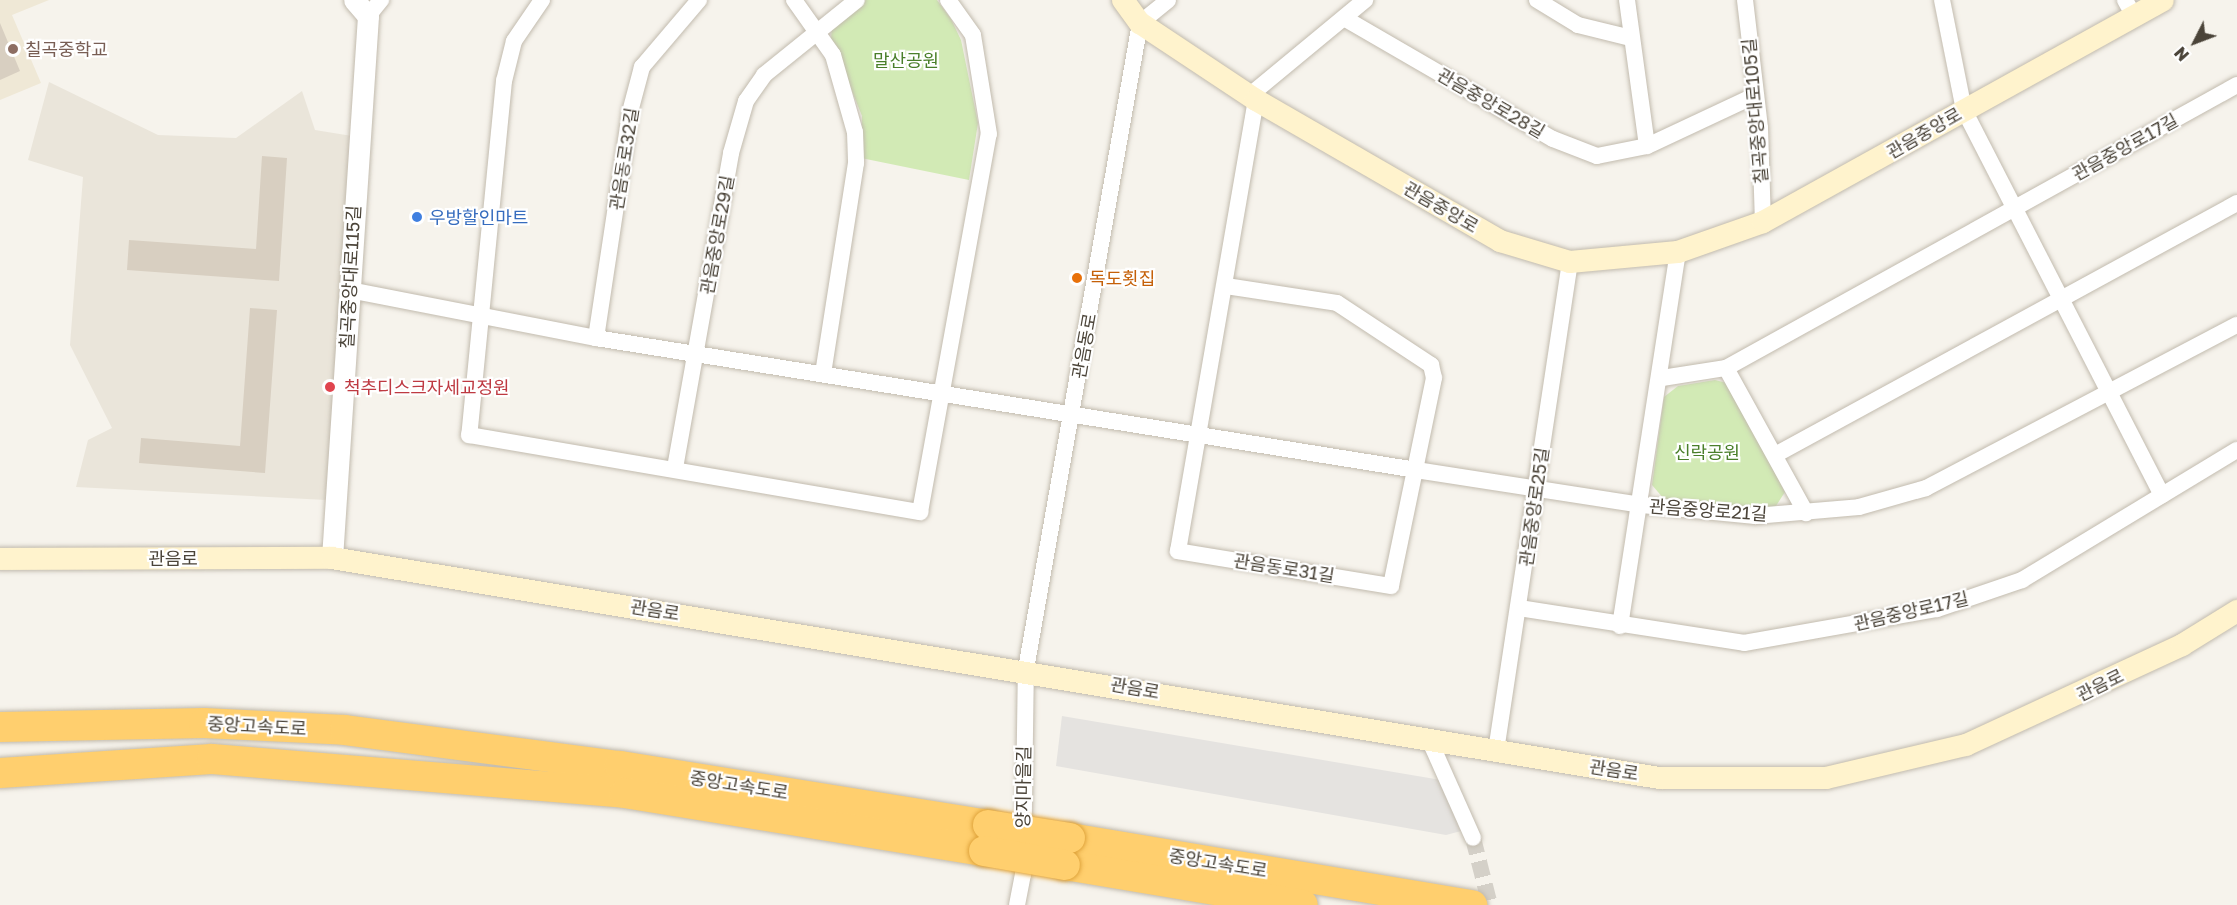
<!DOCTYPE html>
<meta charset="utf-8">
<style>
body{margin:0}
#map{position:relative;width:2237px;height:905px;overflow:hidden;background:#f6f3ec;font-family:"Golos Text","Noto Sans KR",sans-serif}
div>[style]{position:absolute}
.residential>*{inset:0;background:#eae5da}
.education>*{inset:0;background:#efe8d6}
.green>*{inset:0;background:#d2eab5}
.parking>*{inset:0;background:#e5e3e0}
.building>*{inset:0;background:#d8cfc1}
.minor-tunnel>*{height:16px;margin-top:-8px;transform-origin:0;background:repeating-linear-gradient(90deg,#d4d0c8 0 16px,transparent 0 24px)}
.roads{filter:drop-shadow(0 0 2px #c2bbae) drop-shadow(0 0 2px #c2bbae)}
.minor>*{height:16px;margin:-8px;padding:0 8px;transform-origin:8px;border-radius:8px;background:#fff}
.tertiary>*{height:21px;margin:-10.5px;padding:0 10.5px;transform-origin:10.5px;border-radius:10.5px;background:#fff}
.secondary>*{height:22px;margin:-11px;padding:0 11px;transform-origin:11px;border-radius:11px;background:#fff3cd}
.motorway>*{height:30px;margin:-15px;padding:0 15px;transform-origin:15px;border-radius:15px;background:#ffcf6e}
.bridges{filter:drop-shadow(0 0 2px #e0a43c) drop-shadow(0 0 2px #e0a43c)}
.motorway-bridge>*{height:30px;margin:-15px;padding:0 15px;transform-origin:15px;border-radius:15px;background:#ffcf6e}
.dots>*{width:16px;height:16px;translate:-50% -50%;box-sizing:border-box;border:3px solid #fff;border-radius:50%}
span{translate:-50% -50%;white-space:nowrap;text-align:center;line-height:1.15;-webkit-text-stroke:4.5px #fff;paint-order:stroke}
.education-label{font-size:18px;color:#785e54}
.left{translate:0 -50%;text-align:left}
.park-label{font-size:18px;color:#4a7f2a}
.street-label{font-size:18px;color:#4b4439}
.shop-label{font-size:18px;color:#366cbe}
.food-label{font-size:18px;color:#c56008}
.health-label{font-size:18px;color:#be3a42}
.north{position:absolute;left:2165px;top:12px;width:60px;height:60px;-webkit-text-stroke:4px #fff;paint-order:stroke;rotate:228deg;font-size:16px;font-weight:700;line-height:24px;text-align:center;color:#4b4439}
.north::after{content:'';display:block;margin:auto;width:21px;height:27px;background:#4b4439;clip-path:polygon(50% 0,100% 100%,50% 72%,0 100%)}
</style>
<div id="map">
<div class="residential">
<i style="clip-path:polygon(49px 82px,158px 135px,236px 138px,302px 91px,315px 130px,352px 136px,326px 500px,76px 487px,88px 440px,112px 428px,70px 345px,83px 177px,28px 160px)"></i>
</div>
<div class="education">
<i style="clip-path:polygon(0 0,49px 0,12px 15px,41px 83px,0 100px)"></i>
</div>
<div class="green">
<i style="clip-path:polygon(866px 0,937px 0,951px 19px,961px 40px,978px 123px,969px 180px,861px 158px,862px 116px,831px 39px,832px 25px)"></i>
<i style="clip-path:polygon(1715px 380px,1727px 383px,1785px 492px,1774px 509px,1664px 499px,1652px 485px,1664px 397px,1678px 386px)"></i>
</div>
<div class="parking">
<i style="clip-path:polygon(1062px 716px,1441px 780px,1461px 831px,1446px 835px,1056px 766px)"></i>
</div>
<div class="building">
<i style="clip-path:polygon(0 23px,20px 71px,0 80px)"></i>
<i style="clip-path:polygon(262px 156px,287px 158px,279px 281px,127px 270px,129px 240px,256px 249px)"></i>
<i style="clip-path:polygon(250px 308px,277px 310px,265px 473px,139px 463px,141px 438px,240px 446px)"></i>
</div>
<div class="minor-tunnel">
<i style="left:1473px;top:838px;width:69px;rotate:75.8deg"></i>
</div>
<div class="roads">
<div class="minor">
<i style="left:542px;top:0;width:50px;rotate:124.3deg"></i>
<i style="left:514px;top:41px;width:41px;rotate:104deg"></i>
<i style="left:504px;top:81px;width:356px;rotate:95.6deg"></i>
<i style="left:469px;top:435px;width:458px;rotate:9.7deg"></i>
<i style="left:920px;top:512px;width:384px;rotate:-79.7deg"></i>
<i style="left:989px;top:134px;width:100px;rotate:-99.2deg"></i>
<i style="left:973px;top:35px;width:43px;rotate:-125.5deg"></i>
<i style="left:794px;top:0;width:67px;rotate:54.7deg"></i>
<i style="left:833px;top:55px;width:80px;rotate:74.1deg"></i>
<i style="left:855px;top:132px;width:31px;rotate:88deg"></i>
<i style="left:856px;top:163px;width:213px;rotate:98.9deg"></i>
<i style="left:1537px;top:0;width:48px;rotate:31.4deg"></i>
<i style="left:1578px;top:25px;width:55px;rotate:13.8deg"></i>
<i style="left:1627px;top:0;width:147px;rotate:82.2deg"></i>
<i style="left:1745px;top:0;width:129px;rotate:83.3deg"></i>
<i style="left:1760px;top:128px;width:94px;rotate:88.2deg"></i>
<i style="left:1942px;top:0;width:112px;rotate:78.7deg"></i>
<i style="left:1964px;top:110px;width:433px;rotate:62.8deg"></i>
<i style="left:2125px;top:0;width:18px;rotate:61deg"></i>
<i style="left:368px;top:16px;width:21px;rotate:-51deg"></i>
<i style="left:1344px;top:18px;width:241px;rotate:30.1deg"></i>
<i style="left:1553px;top:139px;width:47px;rotate:21.1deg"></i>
<i style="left:1597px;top:156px;width:51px;rotate:-11.3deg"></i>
<i style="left:1647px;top:146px;width:120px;rotate:-25.1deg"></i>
<i style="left:1249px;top:96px;width:151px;rotate:-39.6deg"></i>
<i style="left:1226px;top:286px;width:112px;rotate:8.7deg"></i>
<i style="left:1337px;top:303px;width:113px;rotate:33.4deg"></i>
<i style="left:1431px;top:365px;width:13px;rotate:77deg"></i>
<i style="left:1434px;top:378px;width:212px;rotate:101.7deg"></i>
<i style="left:1391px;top:586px;width:216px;rotate:-170.7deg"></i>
<i style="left:1178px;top:551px;width:458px;rotate:-80.2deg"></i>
<i style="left:349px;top:290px;width:252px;rotate:11deg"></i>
<i style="left:596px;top:338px;width:831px;rotate:9.14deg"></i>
<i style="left:1416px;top:470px;width:229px;rotate:8.8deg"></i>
<i style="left:1642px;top:505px;width:114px;rotate:5.6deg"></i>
<i style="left:1755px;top:516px;width:104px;rotate:-4.9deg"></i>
<i style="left:1859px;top:507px;width:70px;rotate:-15.8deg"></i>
<i style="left:1926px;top:488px;width:351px;rotate:-27.7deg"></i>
<i style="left:596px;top:338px;width:229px;rotate:-81.4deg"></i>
<i style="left:630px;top:112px;width:47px;rotate:-75.1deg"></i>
<i style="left:642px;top:67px;width:88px;rotate:-49.6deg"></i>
<i style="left:1726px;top:368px;width:166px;rotate:61.1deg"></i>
<i style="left:1662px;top:378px;width:65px;rotate:-8.9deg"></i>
<i style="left:1726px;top:368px;width:584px;rotate:-28.98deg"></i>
<i style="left:1775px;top:455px;width:526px;rotate:-28.61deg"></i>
<i style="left:675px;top:468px;width:320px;rotate:-79.9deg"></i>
<i style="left:731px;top:153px;width:54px;rotate:-73.9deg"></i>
<i style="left:746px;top:101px;width:32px;rotate:-55deg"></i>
<i style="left:764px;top:75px;width:119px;rotate:-38.9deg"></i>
<i style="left:1519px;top:608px;width:228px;rotate:8.8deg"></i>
<i style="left:1744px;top:643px;width:196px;rotate:-10deg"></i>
<i style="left:1937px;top:609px;width:90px;rotate:-18.8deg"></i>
<i style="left:2022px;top:580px;width:251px;rotate:-31.2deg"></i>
<i style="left:1620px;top:626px;width:378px;rotate:-81.2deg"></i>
<i style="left:1429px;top:739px;width:108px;rotate:66deg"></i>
<i style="left:1496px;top:751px;width:495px;rotate:-81.4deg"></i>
<i style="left:1017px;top:905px;width:31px;rotate:-79deg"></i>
<i style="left:1023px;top:875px;width:206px;rotate:-89.2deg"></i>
<i style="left:1026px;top:669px;width:656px;rotate:-79.99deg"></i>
<i style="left:1140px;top:23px;width:36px;rotate:-39deg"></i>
</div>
<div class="tertiary">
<i style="left:332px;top:558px;width:543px;rotate:-86.2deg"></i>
<i style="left:368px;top:16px;width:21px;rotate:-131deg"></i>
</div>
<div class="secondary">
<i style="left:1123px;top:0;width:29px;rotate:54deg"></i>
<i style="left:1140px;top:23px;width:139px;rotate:33.6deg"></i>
<i style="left:1256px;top:100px;width:282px;rotate:30deg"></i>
<i style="left:1500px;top:241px;width:73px;rotate:16.7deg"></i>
<i style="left:1570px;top:262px;width:108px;rotate:-5.3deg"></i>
<i style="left:1678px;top:252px;width:90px;rotate:-19.4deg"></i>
<i style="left:1763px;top:222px;width:457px;rotate:-29deg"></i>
<i style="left:0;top:559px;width:332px;rotate:-0.2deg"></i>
<i style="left:332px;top:558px;width:1346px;rotate:9.41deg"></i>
<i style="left:1660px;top:778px;width:166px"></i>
<i style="left:1826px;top:778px;width:144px;rotate:-13.3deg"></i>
<i style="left:1966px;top:745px;width:238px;rotate:-24.8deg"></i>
<i style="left:2182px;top:645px;width:65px;rotate:-31.7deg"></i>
</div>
<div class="motorway">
<i style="left:0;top:727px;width:204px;rotate:-1.1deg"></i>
<i style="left:204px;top:723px;width:141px;rotate:2.8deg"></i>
<i style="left:345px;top:730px;width:277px;rotate:7.5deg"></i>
<i style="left:620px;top:766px;width:373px;rotate:9.1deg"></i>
<i style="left:0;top:773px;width:212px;rotate:-3.8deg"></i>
<i style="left:212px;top:759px;width:414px;rotate:4.7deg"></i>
<i style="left:625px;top:793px;width:364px;rotate:9.2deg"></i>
<i style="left:1070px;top:838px;width:408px;rotate:9.5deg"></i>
<i style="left:1065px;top:865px;width:241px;rotate:9.5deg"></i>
</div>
</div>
<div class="bridges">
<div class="motorway-bridge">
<i style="left:988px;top:825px;width:83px;rotate:9deg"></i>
<i style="left:984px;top:851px;width:82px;rotate:9.8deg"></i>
</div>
</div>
<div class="dots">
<i style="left:13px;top:49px;background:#8d6e63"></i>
<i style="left:417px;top:217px;background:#3f7fe0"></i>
<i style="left:1077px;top:278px;background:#e8710a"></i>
<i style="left:330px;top:387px;background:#e0444e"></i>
</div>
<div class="education-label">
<span class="left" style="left:25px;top:49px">칠곡중학교</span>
</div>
<div class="park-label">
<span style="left:906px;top:60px">말산공원</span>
<span style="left:1707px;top:452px">신락공원</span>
</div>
<div class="street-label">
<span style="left:1491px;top:103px;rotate:30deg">관음중앙로28길</span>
<span style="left:1755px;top:111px;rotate:-95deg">칠곡중앙대로105길</span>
<span style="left:1924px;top:133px;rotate:-30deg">관음중앙로</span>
<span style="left:2125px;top:147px;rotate:-29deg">관음중앙로17길</span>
<span style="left:624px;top:159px;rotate:-81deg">관음동로32길</span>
<span style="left:1441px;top:207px;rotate:30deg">관음중앙로</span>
<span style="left:717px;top:235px;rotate:-80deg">관음중앙로29길</span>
<span style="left:350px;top:277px;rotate:-87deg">칠곡중앙대로115길</span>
<span style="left:1084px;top:346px;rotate:-80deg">관음동로</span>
<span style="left:1534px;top:507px;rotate:-82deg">관음중앙로25길</span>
<span style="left:1708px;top:510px;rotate:4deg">관음중앙로21길</span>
<span style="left:173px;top:558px">관음로</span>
<span style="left:1284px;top:568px;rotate:9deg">관음동로31길</span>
<span style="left:655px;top:610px;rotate:9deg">관음로</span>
<span style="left:1911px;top:611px;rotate:-13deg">관음중앙로17길</span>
<span style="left:2100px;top:685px;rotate:-26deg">관음로</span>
<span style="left:1135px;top:688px;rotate:10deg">관음로</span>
<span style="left:257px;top:726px;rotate:3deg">중앙고속도로</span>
<span style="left:1614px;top:770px;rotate:9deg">관음로</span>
<span style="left:739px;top:785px;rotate:9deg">중앙고속도로</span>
<span style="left:1023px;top:787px;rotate:-89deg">양지마을길</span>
<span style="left:1218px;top:863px;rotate:9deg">중앙고속도로</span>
</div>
<div class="shop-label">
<span class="left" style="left:429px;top:217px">우방할인마트</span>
</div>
<div class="food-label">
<span class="left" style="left:1089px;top:278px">독도횟집</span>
</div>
<div class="health-label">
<span class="left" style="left:344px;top:387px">척추디스크자세교정원</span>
</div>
<div class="north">N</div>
</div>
